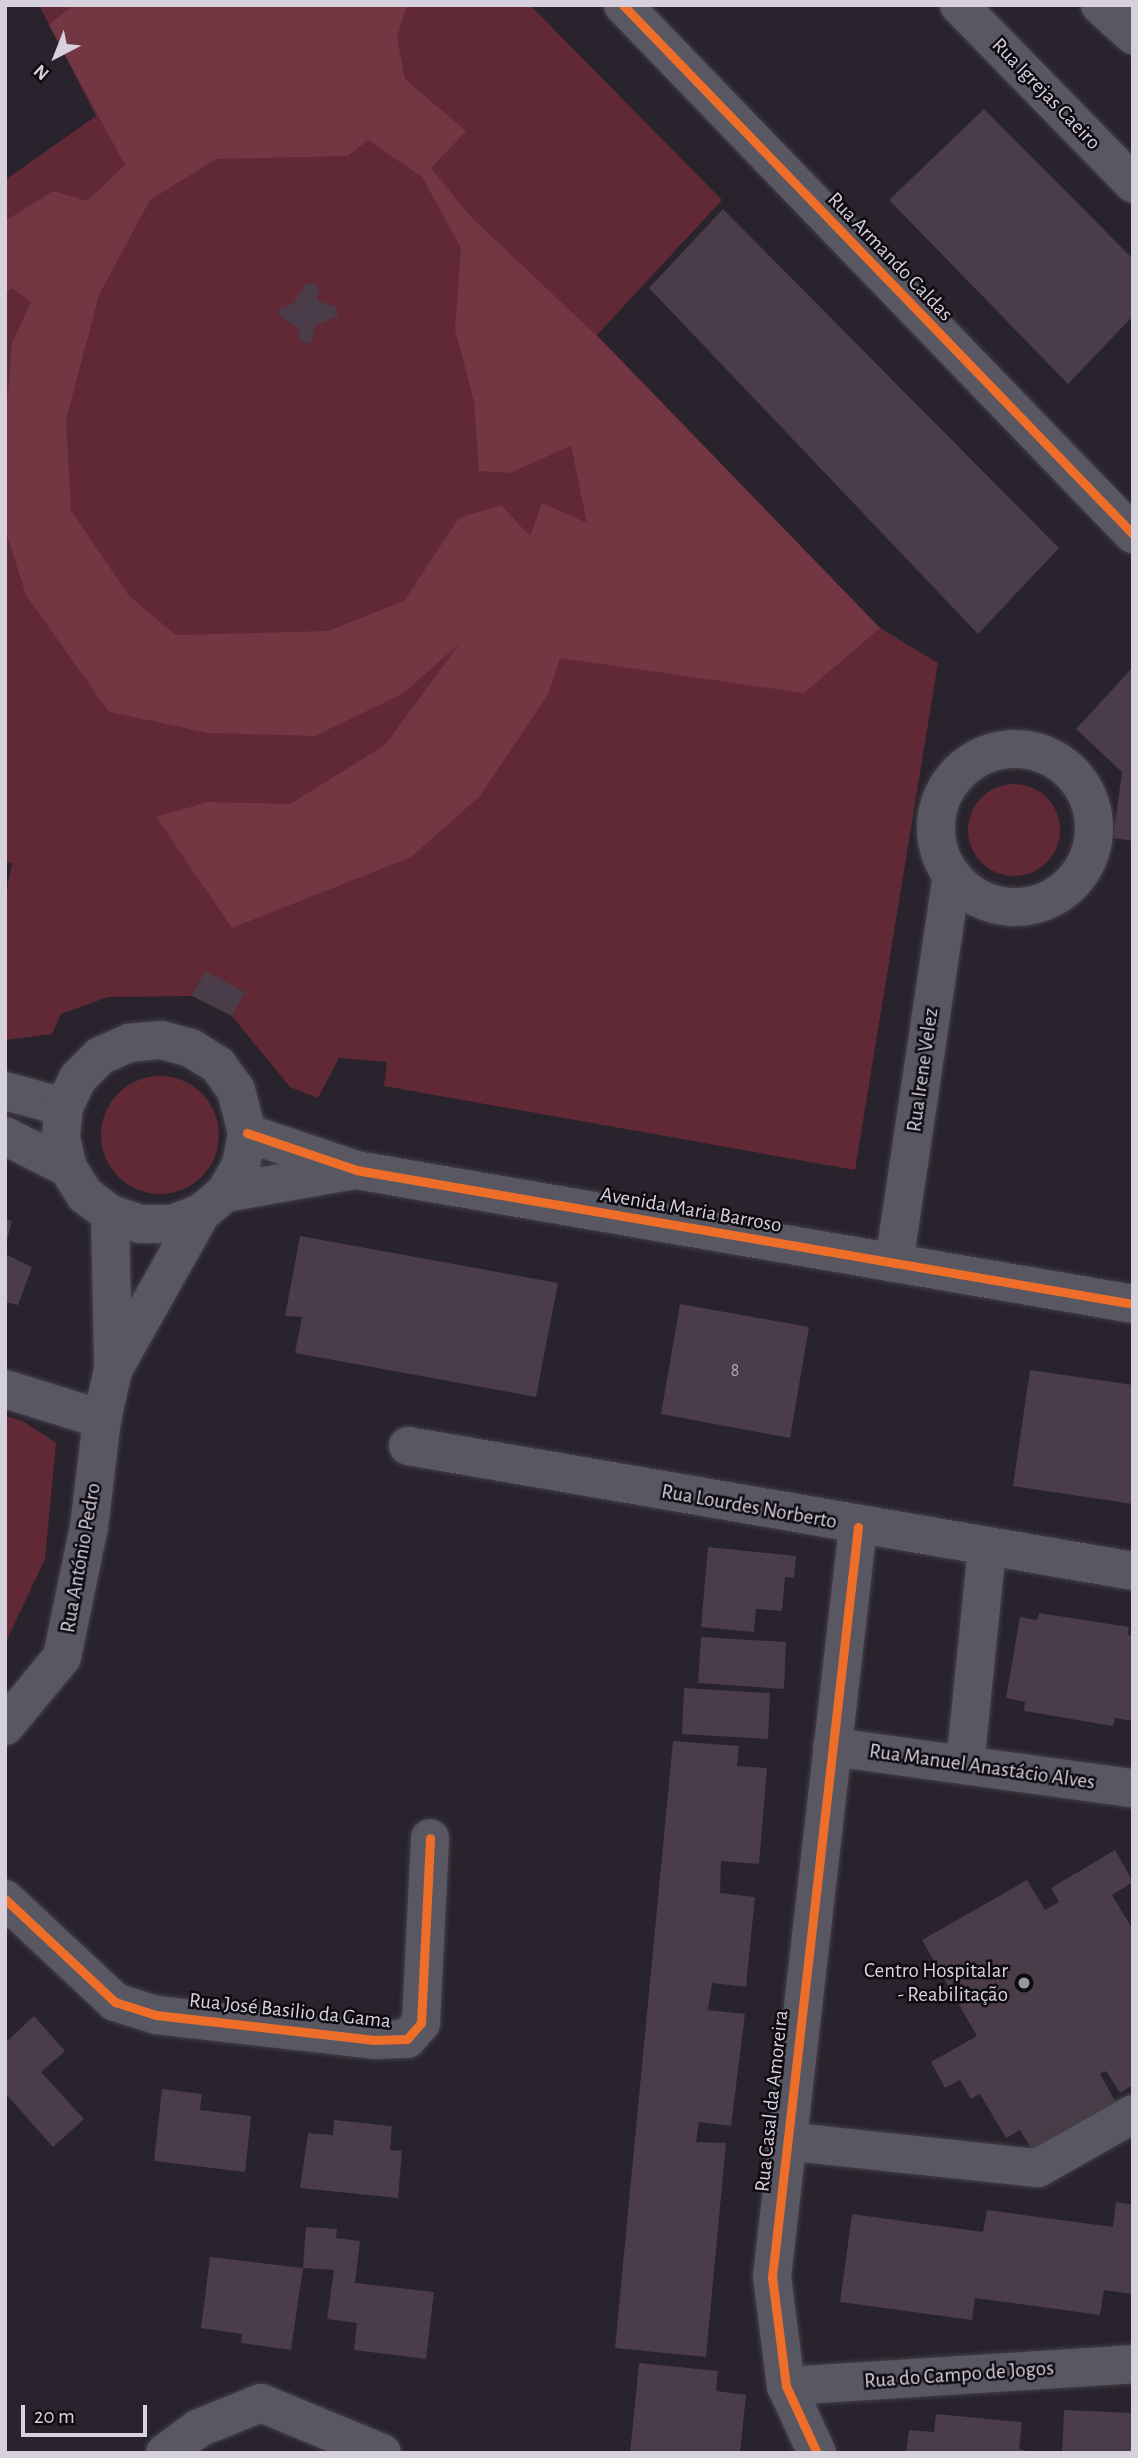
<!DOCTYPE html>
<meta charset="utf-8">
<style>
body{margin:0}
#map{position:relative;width:1138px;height:2458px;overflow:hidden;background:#28232d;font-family:"Alegreya Sans",sans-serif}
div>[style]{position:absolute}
.green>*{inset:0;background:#612835}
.round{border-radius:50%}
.forest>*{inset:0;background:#733643}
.building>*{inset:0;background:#4a3c48}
.roads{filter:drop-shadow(0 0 2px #444048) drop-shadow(0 0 2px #444048)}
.minor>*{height:38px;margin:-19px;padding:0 19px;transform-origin:19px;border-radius:19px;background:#595862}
.minor>.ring{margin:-19px;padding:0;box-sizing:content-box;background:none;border:38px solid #595862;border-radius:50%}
.cycleway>*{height:9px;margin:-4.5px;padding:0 4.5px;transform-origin:4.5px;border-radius:4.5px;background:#ee6e29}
.dots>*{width:19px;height:19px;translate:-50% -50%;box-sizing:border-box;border:4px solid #0f0b13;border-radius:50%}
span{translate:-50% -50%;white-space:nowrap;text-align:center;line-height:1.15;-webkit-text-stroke:5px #0f0b13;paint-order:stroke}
.number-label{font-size:18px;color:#b4acb8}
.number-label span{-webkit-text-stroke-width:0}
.street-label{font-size:21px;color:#d7d1dd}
.poi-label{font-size:21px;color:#d7d1dd}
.right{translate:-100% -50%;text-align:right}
.frame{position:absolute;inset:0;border:7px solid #d7d1dd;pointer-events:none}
.north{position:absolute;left:21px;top:21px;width:70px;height:70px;-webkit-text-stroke:5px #0f0b13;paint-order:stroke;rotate:222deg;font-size:19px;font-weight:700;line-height:28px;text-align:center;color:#d7d1dd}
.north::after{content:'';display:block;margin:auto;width:24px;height:32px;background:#d7d1dd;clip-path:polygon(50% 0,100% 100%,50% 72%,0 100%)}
.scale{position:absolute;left:21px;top:2405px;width:126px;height:32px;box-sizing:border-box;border:4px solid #d7d1dd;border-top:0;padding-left:9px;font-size:21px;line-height:24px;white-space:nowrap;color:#d7d1dd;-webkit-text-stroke:5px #0f0b13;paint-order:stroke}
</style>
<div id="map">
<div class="green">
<i style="clip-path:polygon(39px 5px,530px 5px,722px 200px,597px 335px,880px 628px,938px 663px,855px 1170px,384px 1086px,387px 1062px,339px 1058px,318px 1098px,290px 1087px,232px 1016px,192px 996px,108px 997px,61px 1014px,52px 1034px,5px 1040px,5px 899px,12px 863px,5px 862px,5px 180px,96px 116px)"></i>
<i class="round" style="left:968px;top:784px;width:92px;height:92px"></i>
<i class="round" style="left:101px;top:1076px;width:118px;height:118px"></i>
<i style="clip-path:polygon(5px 1416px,23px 1421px,56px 1443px,45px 1559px,5px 1644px)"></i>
</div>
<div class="forest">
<i style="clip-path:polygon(evenodd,73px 5px,407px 5px,397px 37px,405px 79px,466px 131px,431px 168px,471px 217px,596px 335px,880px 628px,804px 693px,560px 658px,548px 695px,479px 797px,411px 857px,232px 928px,156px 817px,208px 802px,290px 804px,385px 745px,460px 643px,404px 693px,315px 736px,209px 733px,109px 712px,26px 595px,5px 529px,5px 427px,12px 343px,31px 302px,12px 288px,5px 293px,5px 221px,53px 191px,87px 201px,125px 165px,49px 25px,73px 5px,368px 140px,422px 177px,461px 248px,455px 329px,474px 402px,479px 471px,509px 473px,571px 446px,587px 523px,542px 503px,530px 536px,501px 505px,459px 518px,404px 601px,328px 631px,176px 635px,129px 596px,71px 510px,66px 420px,99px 295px,150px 200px,216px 159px,348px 156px,368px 140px)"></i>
</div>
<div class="building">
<i style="clip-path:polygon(984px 109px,1133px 259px,1133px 316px,1068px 384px,889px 200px)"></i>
<i style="clip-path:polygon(723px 209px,1059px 548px,978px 634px,649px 288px)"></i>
<i style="clip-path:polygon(314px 283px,319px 288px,317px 300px,337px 308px,338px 316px,314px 326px,313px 340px,307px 344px,298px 338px,300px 329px,278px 315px,280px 308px,293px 304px,306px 284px)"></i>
<i style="clip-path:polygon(1133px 667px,1133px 841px,1113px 838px,1122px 772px,1076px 729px)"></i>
<i style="clip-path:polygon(205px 971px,245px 992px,232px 1016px,192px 996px)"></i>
<i style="clip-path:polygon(5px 1219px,12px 1221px,6px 1244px,5px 1244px)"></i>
<i style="clip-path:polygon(300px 1236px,558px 1283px,536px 1397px,295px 1353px,302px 1317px,285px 1316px)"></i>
<i style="clip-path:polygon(5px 1254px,32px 1267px,18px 1305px,5px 1302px)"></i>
<i style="clip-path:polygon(680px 1304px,809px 1327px,790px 1438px,661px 1414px)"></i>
<i style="clip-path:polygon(1030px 1370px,1133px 1385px,1133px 1504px,1013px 1486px)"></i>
<i style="clip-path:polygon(708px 1547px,796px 1556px,794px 1578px,785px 1577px,782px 1611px,756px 1609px,754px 1632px,701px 1627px)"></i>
<i style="clip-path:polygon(1039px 1613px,1129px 1627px,1128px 1635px,1133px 1636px,1133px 1721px,1115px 1718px,1113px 1726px,1024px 1711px,1025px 1702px,1006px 1698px,1020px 1617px,1037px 1620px)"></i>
<i style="clip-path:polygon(701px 1637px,786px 1642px,784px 1689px,698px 1683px)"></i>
<i style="clip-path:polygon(684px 1688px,770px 1693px,768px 1739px,682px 1734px)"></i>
<i style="clip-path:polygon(673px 1741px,739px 1746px,737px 1766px,767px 1768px,759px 1864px,721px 1861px,720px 1893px,755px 1897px,746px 1987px,712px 1983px,708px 2010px,745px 2014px,731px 2126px,699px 2122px,696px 2142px,726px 2143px,706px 2357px,615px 2348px)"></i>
<i style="clip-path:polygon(1115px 1850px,1133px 1882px,1112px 1895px,1133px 1930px,1133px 2085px,1120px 2093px,1106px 2071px,1100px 2074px,1117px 2104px,1033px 2152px,1020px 2130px,1006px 2138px,980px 2094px,971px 2099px,960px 2080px,945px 2088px,931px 2062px,977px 2036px,922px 1940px,1027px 1880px,1045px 1910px,1059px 1902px,1051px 1888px)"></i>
<i style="clip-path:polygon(34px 2016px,65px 2051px,41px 2072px,84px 2119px,53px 2147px,5px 2093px,5px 2043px)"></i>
<i style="clip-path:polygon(162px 2089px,202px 2094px,200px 2110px,251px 2116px,245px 2172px,154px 2161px)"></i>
<i style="clip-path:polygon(334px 2120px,392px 2126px,390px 2150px,402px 2151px,398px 2198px,300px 2188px,308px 2133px,333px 2135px)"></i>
<i style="clip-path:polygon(1116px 2202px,1133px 2205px,1133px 2294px,1104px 2290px,1100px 2315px,975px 2298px,972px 2320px,840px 2302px,852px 2214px,983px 2232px,987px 2210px,1113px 2227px)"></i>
<i style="clip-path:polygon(306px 2227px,337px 2229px,336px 2238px,360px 2241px,355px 2283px,434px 2292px,426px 2359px,354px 2350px,357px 2323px,327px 2319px,334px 2270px,303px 2268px)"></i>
<i style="clip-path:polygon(210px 2257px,303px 2268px,291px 2350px,241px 2343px,242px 2334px,201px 2328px)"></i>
<i style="clip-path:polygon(639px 2363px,718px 2371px,716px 2391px,746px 2395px,740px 2453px,630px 2453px)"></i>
<i style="clip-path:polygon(1064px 2410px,1133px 2413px,1133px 2453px,1062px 2453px)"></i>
<i style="clip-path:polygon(936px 2414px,1022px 2422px,1019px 2449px,1037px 2453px,906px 2453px,909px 2430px,934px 2432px)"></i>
</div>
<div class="roads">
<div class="minor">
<i style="left:623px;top:5px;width:735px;rotate:46.05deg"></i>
<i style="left:959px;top:5px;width:249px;rotate:45.7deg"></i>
<i style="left:1100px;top:5px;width:45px;rotate:42.3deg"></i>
<i class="ring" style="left:936px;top:749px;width:120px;height:120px"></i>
<i style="left:5px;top:1091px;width:61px;rotate:15.2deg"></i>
<i style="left:247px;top:1133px;width:115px;rotate:18.7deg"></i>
<i style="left:356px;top:1170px;width:788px;rotate:9.78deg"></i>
<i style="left:5px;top:1136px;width:71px;rotate:26.9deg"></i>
<i style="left:68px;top:1168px;width:32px;rotate:58deg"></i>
<i style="left:85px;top:1195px;width:31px;rotate:37deg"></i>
<i style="left:110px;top:1214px;width:32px;rotate:18deg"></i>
<i style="left:140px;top:1224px;width:32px"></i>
<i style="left:172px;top:1224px;width:31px;rotate:-21deg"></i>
<i style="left:201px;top:1213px;width:31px;rotate:-40deg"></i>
<i style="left:225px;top:1193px;width:32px;rotate:-60deg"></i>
<i style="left:241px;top:1165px;width:33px;rotate:-79deg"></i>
<i style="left:247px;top:1133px;width:44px;rotate:-104.3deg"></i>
<i style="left:236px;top:1090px;width:31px;rotate:-126deg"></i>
<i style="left:218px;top:1065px;width:32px;rotate:-148deg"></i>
<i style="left:191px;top:1048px;width:31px;rotate:-165deg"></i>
<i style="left:161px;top:1040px;width:32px;rotate:175deg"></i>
<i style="left:129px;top:1043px;width:32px;rotate:156deg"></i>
<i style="left:100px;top:1056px;width:31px;rotate:135deg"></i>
<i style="left:78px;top:1078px;width:32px;rotate:116deg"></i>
<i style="left:64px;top:1107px;width:31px;rotate:96deg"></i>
<i style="left:61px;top:1138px;width:31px;rotate:77deg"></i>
<i style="left:225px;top:1193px;width:127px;rotate:-10deg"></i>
<i style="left:110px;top:1214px;width:149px;rotate:88.8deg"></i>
<i style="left:894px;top:1263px;width:391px;rotate:-81.5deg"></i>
<i style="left:5px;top:1389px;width:102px;rotate:17.2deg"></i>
<i style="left:408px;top:1446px;width:736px;rotate:9.78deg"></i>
<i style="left:5px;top:1726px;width:89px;rotate:-50.4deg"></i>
<i style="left:62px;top:1657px;width:133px;rotate:-78.3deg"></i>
<i style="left:89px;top:1527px;width:109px;rotate:-83.1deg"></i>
<i style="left:102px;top:1419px;width:50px;rotate:-77.3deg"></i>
<i style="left:113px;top:1370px;width:180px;rotate:-60.7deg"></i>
<i style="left:832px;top:1747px;width:304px;rotate:7.8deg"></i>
<i style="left:965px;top:1765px;width:218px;rotate:-84.2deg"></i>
<i style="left:5px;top:1899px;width:151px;rotate:43.1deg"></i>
<i style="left:115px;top:2002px;width:43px;rotate:17.6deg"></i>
<i style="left:156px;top:2015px;width:220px;rotate:6.5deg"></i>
<i style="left:375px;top:2040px;width:32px;rotate:-2deg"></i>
<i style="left:407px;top:2039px;width:21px;rotate:-49deg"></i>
<i style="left:421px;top:2023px;width:185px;rotate:-87.2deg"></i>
<i style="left:784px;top:2141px;width:255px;rotate:6.1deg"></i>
<i style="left:1038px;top:2168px;width:109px;rotate:-29.6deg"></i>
<i style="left:786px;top:2386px;width:348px;rotate:-3.6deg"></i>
<i style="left:165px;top:2453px;width:42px;rotate:-36.3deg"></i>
<i style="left:199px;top:2428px;width:67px;rotate:-22deg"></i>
<i style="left:261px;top:2403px;width:131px;rotate:22.5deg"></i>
<i style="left:817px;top:2453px;width:74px;rotate:-114.8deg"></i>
<i style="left:786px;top:2386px;width:110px;rotate:-97.3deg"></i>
<i style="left:772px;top:2277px;width:755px;rotate:-83.46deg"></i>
</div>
</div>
<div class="cycleway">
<i style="left:623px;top:5px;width:735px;rotate:46.05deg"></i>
<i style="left:247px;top:1133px;width:115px;rotate:18.7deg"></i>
<i style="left:356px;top:1170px;width:788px;rotate:9.78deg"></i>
<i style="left:5px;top:1899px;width:151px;rotate:43.1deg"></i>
<i style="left:115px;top:2002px;width:43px;rotate:17.6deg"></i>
<i style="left:156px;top:2015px;width:220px;rotate:6.5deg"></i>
<i style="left:375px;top:2040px;width:32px;rotate:-2deg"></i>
<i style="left:407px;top:2039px;width:21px;rotate:-49deg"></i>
<i style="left:421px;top:2023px;width:185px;rotate:-87.2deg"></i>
<i style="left:817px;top:2453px;width:74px;rotate:-114.8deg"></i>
<i style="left:786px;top:2386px;width:110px;rotate:-97.3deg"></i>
<i style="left:772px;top:2277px;width:755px;rotate:-83.46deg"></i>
</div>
<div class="dots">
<i style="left:1024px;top:1983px;background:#9a949f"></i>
</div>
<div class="number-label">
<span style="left:735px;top:1371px">8</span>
</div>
<div class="street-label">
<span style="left:1046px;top:94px;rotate:46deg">Rua Igrejas Caeiro</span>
<span style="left:890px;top:257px;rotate:46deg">Rua Armando Caldas</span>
<span style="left:923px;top:1070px;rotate:-82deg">Rua Irene Velez</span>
<span style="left:691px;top:1210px;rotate:10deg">Avenida Maria Barroso</span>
<span style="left:749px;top:1507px;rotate:10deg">Rua Lourdes Norberto</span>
<span style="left:81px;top:1558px;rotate:-80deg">Rua António Pedro</span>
<span style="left:982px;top:1767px;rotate:8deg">Rua Manuel Anastácio Alves</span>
<span style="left:290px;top:2011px;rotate:6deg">Rua José Basilio da Gama</span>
<span style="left:772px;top:2101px;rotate:-84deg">Rua Casal da Amoreira</span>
<span style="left:959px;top:2375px;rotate:-4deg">Rua do Campo de Jogos</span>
</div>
<div class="poi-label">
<span class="right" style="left:1008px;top:1983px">Centro Hospitalar<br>- Reabilitação</span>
</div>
<div class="frame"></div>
<div class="north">N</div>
<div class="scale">20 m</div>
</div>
